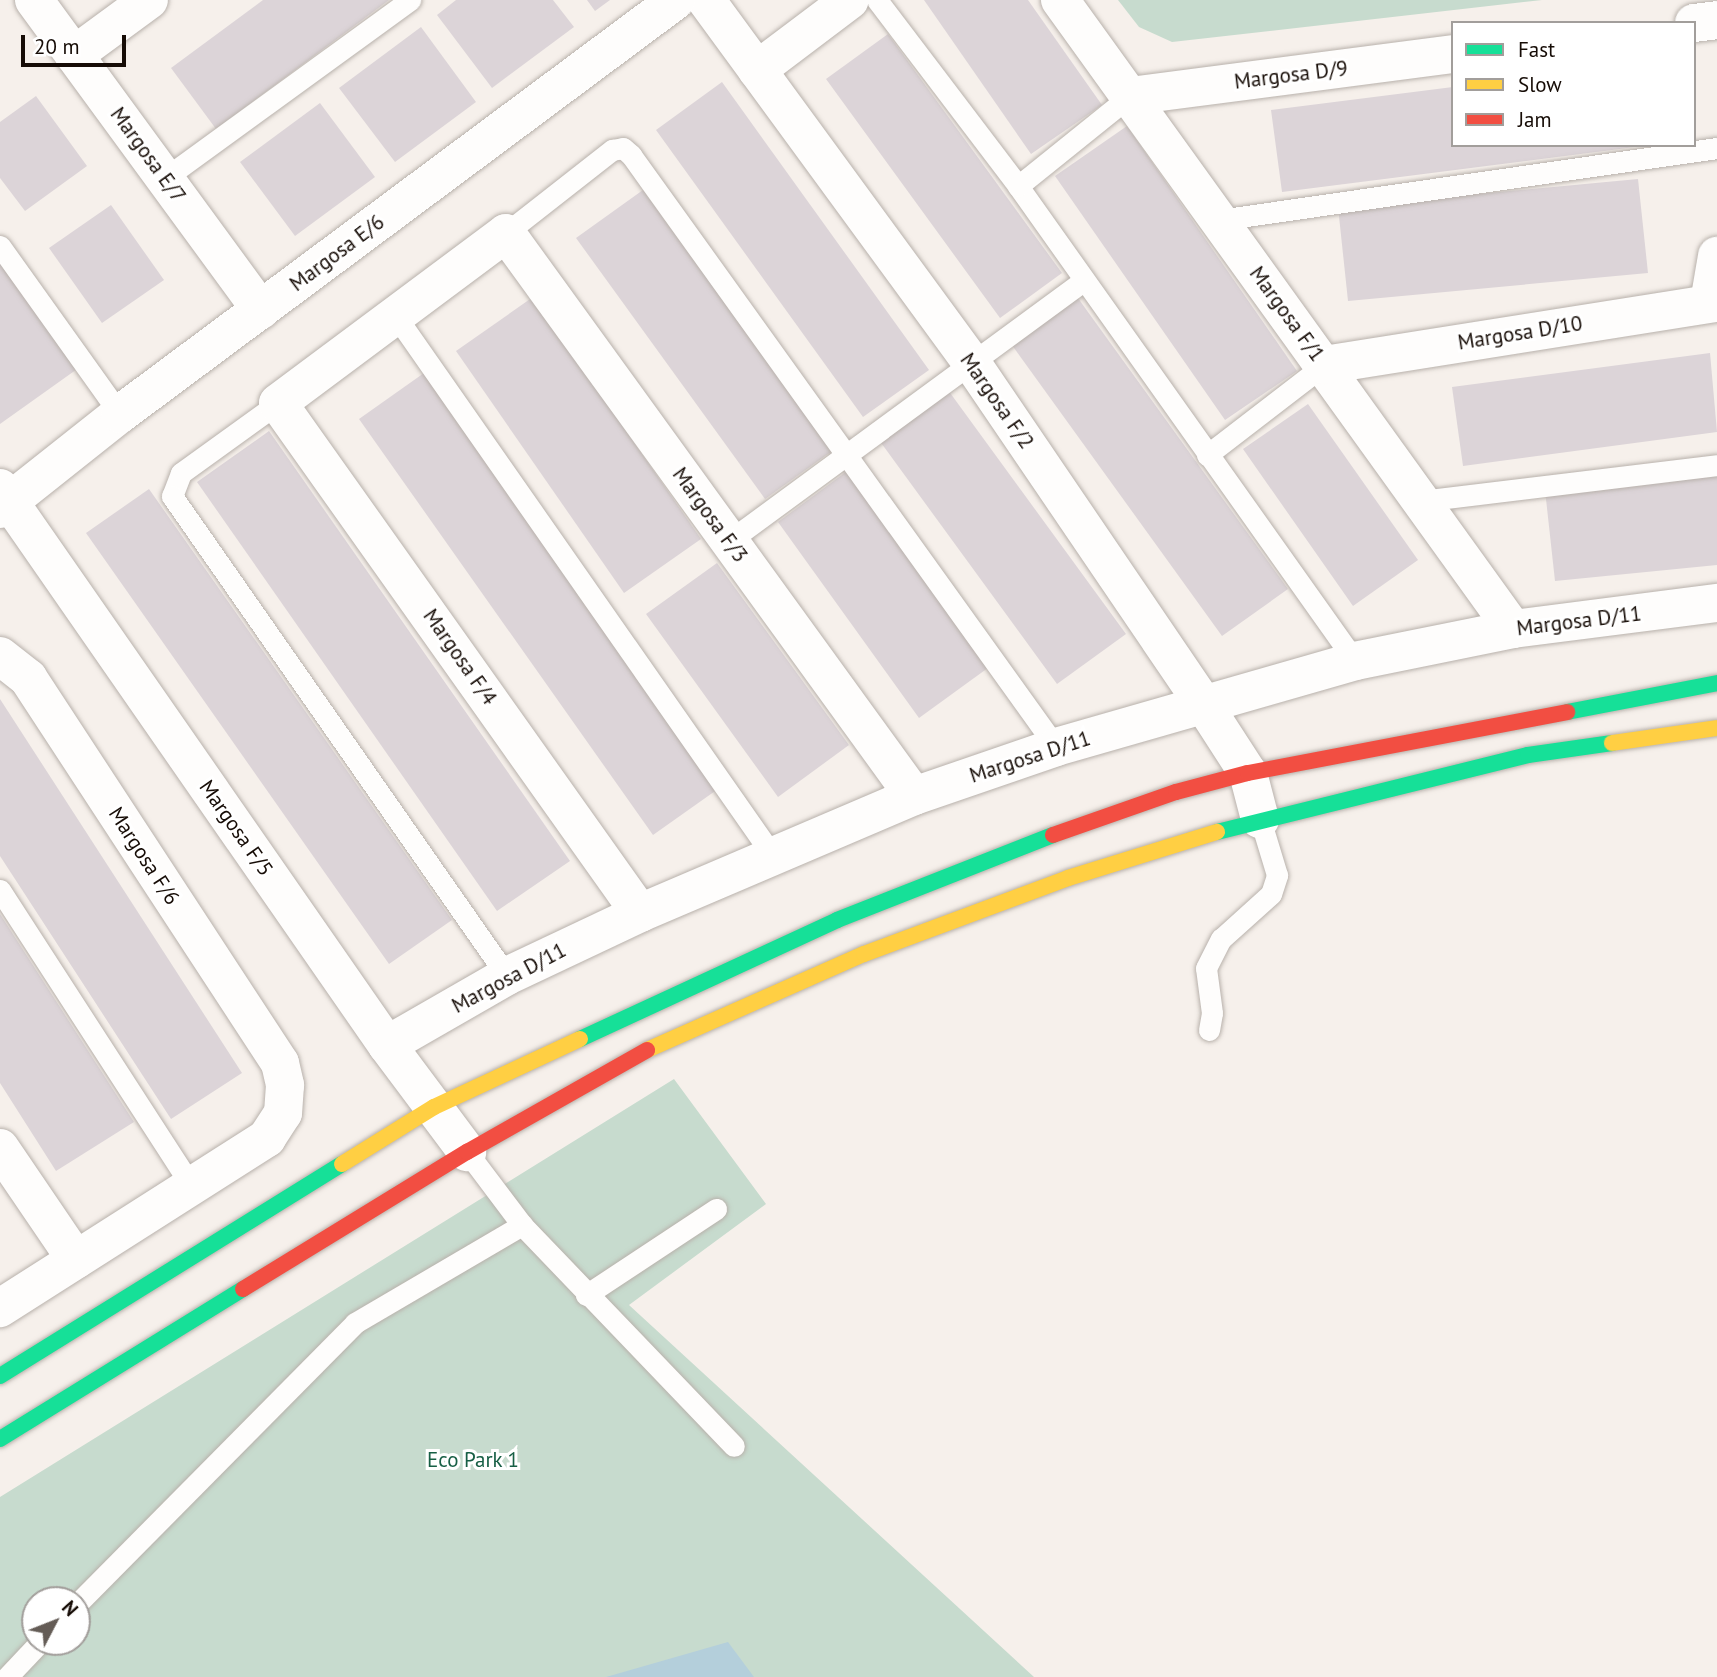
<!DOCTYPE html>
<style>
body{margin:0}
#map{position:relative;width:1717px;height:1677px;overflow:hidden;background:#f6f0eb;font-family:"PT Sans",sans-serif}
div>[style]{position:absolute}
.green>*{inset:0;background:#c7dbce}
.water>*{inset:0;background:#b4cfdb}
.building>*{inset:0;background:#dcd4d8}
.roads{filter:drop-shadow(0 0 2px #b8b1ab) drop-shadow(0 0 2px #b8b1ab)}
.lane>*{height:21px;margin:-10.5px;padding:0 10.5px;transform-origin:10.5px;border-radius:10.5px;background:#fefdfc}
.street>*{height:38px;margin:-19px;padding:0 19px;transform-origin:19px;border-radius:19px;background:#fefdfc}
.fast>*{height:16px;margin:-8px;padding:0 8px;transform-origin:8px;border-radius:8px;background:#16e098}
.slow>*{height:16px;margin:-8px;padding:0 8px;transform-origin:8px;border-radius:8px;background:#ffcf43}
.jam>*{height:16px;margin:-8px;padding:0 8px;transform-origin:8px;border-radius:8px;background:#f24e42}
span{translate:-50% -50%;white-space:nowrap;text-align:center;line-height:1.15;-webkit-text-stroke:6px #fff;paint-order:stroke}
.street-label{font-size:21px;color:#160c06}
.park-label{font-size:21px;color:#175f45}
.legend{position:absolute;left:1451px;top:21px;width:245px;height:126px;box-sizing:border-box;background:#fff;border:2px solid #a29e9b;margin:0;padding:9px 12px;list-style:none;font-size:21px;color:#160c06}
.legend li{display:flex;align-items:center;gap:14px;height:35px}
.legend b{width:35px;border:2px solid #a29e9b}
.north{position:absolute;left:21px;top:1586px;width:70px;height:70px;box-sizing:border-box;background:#fff;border:2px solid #a29e9b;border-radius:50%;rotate:48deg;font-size:19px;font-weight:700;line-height:28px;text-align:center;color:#160c06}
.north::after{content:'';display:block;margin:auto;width:24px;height:32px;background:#645c56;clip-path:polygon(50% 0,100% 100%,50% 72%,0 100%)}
.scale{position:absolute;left:21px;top:35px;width:105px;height:32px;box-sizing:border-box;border:4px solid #160c06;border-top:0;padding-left:9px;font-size:21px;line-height:24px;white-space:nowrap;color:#160c06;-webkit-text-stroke:5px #fff;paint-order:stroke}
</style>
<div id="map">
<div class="green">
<i style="clip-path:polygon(1118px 0,1542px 0,1172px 42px,1139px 27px)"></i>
<i style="clip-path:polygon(evenodd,674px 1079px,766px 1204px,629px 1305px,1034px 1677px,0 1677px,0 1497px,674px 1079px,35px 1600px,77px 1600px,77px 1642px,35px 1642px,35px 1600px)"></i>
</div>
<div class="water">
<i style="clip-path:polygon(728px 1642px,754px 1677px,606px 1677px)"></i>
</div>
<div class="building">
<i style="clip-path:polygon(263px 0,389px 0,216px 129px,171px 68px)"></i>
<i style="clip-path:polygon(456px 0,553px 0,574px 27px,492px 88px,437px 15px)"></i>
<i style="clip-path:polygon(587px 0,610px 0,595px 11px)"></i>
<i style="clip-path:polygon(924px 0,1028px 0,1102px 105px,1031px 154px)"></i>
<i style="clip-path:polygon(421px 27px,476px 102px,395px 162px,339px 88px)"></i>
<i style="clip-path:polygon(888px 34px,1062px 273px,1000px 318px,826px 79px)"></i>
<i style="clip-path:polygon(722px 82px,929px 370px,863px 417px,656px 130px)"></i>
<i style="clip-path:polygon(1453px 87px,1453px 145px,1635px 147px,1282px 192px,1271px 110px)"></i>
<i style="clip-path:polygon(36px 96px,87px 166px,25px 211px,0 178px,0 122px)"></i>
<i style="clip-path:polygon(320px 103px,375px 177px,295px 236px,240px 162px)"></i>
<i style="clip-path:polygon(1127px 126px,1297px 371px,1225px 420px,1055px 176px)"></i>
<i style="clip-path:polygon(1638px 179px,1648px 273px,1348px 301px,1338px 207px)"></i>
<i style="clip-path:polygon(643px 190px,832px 451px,765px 499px,576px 238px)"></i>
<i style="clip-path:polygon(111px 205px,164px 280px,102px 323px,49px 248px)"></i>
<i style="clip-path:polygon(0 256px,80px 367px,0 424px)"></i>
<i style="clip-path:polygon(1075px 294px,1288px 589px,1222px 636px,1009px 341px)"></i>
<i style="clip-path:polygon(533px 297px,701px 539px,624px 593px,456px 351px)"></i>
<i style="clip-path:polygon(1710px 353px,1717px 432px,1463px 466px,1452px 387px)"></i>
<i style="clip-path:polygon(424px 373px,718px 789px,653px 835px,359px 419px)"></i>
<i style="clip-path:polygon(948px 390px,1126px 634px,1057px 684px,879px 440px)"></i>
<i style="clip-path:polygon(1308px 404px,1418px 560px,1353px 606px,1243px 449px)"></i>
<i style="clip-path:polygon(269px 431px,570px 861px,497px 911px,197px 482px)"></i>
<i style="clip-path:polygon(850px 469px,992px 665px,919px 718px,778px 522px)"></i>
<i style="clip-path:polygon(1717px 472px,1717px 565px,1555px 581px,1545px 490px)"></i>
<i style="clip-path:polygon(149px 489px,452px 920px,389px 964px,86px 533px)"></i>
<i style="clip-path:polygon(717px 563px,849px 745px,778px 797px,646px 614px)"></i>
<i style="clip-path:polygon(0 699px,242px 1073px,171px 1119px,0 856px)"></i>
<i style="clip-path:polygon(0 914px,134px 1122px,56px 1171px,0 1083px)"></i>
</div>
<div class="roads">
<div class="lane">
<i style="left:877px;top:0;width:233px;rotate:52.8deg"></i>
<i style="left:1018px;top:186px;width:582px;rotate:54.65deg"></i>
<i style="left:165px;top:178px;width:303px;rotate:-36deg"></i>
<i style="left:1018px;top:186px;width:144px;rotate:-38.8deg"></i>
<i style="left:1219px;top:220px;width:503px;rotate:-8.23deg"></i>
<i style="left:506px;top:233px;width:135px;rotate:-38.1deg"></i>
<i style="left:612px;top:150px;width:11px;rotate:-10deg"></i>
<i style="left:623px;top:148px;width:11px;rotate:41deg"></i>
<i style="left:631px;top:155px;width:729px;rotate:54.33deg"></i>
<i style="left:0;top:246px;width:206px;rotate:54.5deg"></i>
<i style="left:395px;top:315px;width:660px;rotate:55.06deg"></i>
<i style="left:278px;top:403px;width:120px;rotate:144.2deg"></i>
<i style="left:181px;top:473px;width:25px;rotate:111deg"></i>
<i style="left:172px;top:496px;width:585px;rotate:55.09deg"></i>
<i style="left:1207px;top:455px;width:148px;rotate:-37.6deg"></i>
<i style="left:1421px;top:501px;width:298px;rotate:-6.9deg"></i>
<i style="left:729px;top:541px;width:438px;rotate:-36.3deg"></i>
<i style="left:0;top:890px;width:354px;rotate:57.1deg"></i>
<i style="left:1209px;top:1030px;width:17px;rotate:-80deg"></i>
<i style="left:1212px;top:1013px;width:45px;rotate:-97.6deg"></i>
<i style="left:1206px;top:968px;width:33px;rotate:-63deg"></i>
<i style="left:1221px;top:939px;width:67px;rotate:-42deg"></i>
<i style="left:1271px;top:894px;width:20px;rotate:-72deg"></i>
<i style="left:1277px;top:875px;width:59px;rotate:-106.9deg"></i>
<i style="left:467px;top:1152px;width:91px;rotate:53deg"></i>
<i style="left:522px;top:1225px;width:306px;rotate:46.2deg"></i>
<i style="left:586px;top:1295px;width:156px;rotate:-33.5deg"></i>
<i style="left:77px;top:1604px;width:395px;rotate:-45.3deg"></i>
<i style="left:355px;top:1323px;width:194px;rotate:-30.4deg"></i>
<i style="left:7px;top:1677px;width:48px;rotate:-46.7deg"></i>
</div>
<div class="street">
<i style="left:34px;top:0;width:384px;rotate:53.8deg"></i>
<i style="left:706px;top:0;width:449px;rotate:53.8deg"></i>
<i style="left:971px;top:362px;width:411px;rotate:55.8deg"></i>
<i style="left:1202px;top:702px;width:85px;rotate:57.1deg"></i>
<i style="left:1248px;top:773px;width:48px;rotate:75.4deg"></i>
<i style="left:1060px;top:0;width:775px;rotate:54.24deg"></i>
<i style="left:1694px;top:23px;width:23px;rotate:-7deg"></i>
<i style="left:74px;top:55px;width:93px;rotate:-36.3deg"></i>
<i style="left:757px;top:70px;width:116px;rotate:-37deg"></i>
<i style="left:1130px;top:96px;width:326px;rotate:-7.4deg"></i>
<i style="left:1709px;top:303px;width:48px;rotate:-80.3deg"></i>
<i style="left:1324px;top:365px;width:398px;rotate:-9deg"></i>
<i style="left:0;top:488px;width:678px;rotate:55.21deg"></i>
<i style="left:387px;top:1045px;width:134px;rotate:53.2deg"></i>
<i style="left:0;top:509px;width:153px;rotate:-38.4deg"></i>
<i style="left:120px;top:414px;width:693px;rotate:-36.67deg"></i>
<i style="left:0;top:656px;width:36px;rotate:38deg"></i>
<i style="left:28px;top:678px;width:460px;rotate:56.8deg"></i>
<i style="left:280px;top:1063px;width:23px;rotate:77deg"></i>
<i style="left:285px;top:1085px;width:28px;rotate:94deg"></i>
<i style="left:283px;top:1113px;width:30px;rotate:123deg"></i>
<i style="left:267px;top:1138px;width:317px;rotate:147.5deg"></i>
<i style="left:640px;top:913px;width:625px;rotate:-125.37deg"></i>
<i style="left:278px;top:403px;width:284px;rotate:-36.7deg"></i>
<i style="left:506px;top:233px;width:695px;rotate:54.07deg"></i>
<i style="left:387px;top:1045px;width:138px;rotate:-29.9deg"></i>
<i style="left:507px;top:976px;width:147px;rotate:-25.3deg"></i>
<i style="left:640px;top:913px;width:298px;rotate:-23.1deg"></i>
<i style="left:914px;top:796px;width:150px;rotate:-19deg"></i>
<i style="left:1056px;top:747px;width:311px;rotate:-16deg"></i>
<i style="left:1355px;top:661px;width:161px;rotate:-11.4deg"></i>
<i style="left:1513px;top:629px;width:206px;rotate:-7.3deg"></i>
<i style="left:0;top:1148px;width:135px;rotate:55.8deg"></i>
</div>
<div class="fast">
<i style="left:1567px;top:712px;width:153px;rotate:-10.9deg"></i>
<i style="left:1217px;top:832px;width:320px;rotate:-13.9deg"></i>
<i style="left:1528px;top:755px;width:85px;rotate:-8.1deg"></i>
<i style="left:580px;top:1039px;width:283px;rotate:-24.8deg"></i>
<i style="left:837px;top:920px;width:232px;rotate:-21.5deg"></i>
<i style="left:0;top:1376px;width:402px;rotate:-31.8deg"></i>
<i style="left:0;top:1439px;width:286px;rotate:-31.7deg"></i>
</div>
<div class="slow">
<i style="left:1612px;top:743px;width:106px;rotate:-8.1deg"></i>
<i style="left:647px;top:1050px;width:237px;rotate:-23.9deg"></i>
<i style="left:864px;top:954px;width:218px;rotate:-20.4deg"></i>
<i style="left:1068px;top:878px;width:156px;rotate:-17.2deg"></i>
<i style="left:342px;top:1164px;width:108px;rotate:-31.8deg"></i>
<i style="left:434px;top:1107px;width:161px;rotate:-25deg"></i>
</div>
<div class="jam">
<i style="left:1053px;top:835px;width:130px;rotate:-19.3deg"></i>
<i style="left:1176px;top:792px;width:74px;rotate:-14.8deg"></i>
<i style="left:1248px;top:773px;width:325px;rotate:-10.8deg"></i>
<i style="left:243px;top:1289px;width:263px;rotate:-31.5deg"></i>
<i style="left:467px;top:1152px;width:207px;rotate:-29.5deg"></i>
</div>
</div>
<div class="street-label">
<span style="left:1291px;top:75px;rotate:-7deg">Margosa D/9</span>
<span style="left:148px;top:155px;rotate:54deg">Margosa E/7</span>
<span style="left:337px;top:253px;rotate:-37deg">Margosa E/6</span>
<span style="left:1287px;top:314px;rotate:54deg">Margosa F/1</span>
<span style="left:1520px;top:333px;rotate:-9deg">Margosa D/10</span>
<span style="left:997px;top:401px;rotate:55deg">Margosa F/2</span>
<span style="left:710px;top:515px;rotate:54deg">Margosa F/3</span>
<span style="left:1579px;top:621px;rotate:-7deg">Margosa D/11</span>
<span style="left:460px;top:657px;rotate:55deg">Margosa F/4</span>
<span style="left:1030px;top:757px;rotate:-18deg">Margosa D/11</span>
<span style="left:236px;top:828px;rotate:55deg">Margosa F/5</span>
<span style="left:144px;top:856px;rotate:57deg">Margosa F/6</span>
<span style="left:509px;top:978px;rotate:-28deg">Margosa D/11</span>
</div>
<div class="park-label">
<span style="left:473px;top:1460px">Eco Park 1</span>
</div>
<ul class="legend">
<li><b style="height:9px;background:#16e098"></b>Fast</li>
<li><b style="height:9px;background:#ffcf43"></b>Slow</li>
<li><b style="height:9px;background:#f24e42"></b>Jam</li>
</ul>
<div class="north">N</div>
<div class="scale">20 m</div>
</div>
